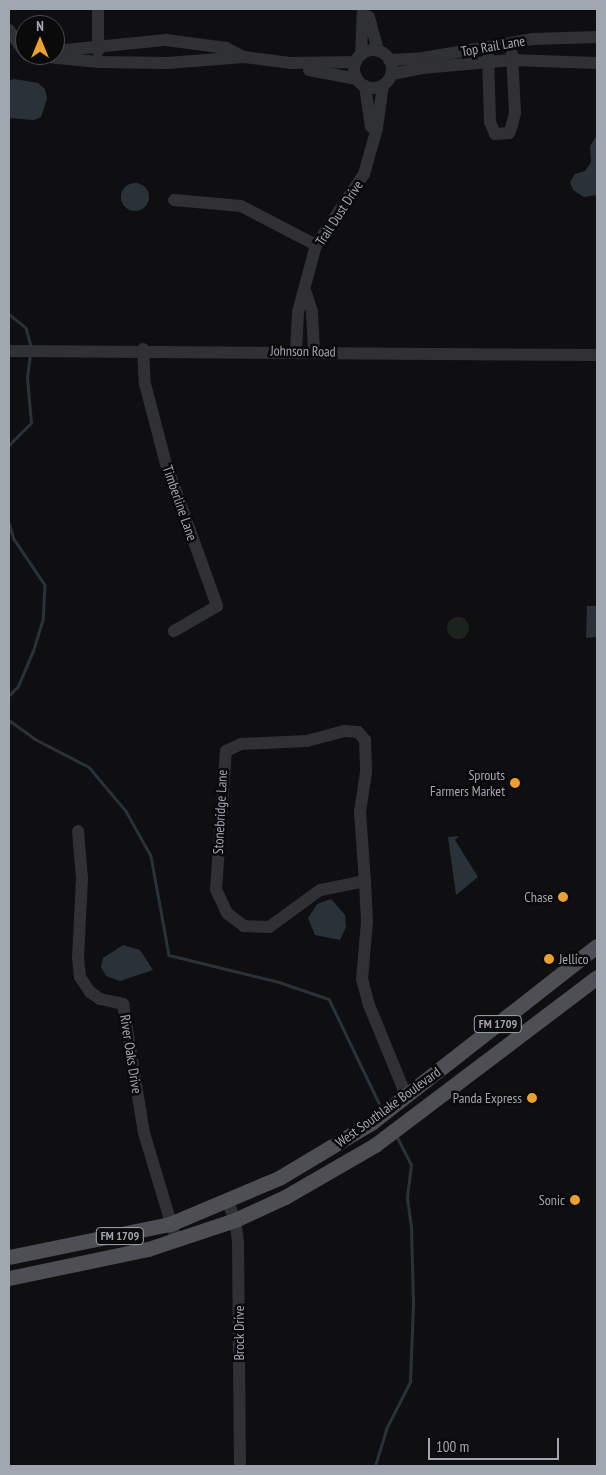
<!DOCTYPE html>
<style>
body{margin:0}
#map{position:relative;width:606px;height:1475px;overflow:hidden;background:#0f0f11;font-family:"PT Sans Narrow",sans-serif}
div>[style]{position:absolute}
.green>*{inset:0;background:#1c231c}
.round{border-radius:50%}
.water>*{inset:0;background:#293238}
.stream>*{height:2.5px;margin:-1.25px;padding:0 1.25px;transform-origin:1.25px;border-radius:1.25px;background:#293238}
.minor>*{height:12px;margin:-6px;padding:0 6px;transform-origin:6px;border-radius:6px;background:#303135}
.minor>.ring{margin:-6px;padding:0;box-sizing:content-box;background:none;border:12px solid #303135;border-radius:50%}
.major>*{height:15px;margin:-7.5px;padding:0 7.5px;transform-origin:7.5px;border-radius:7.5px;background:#4d4f54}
.dots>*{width:14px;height:14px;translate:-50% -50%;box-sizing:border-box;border:2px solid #0a0a0b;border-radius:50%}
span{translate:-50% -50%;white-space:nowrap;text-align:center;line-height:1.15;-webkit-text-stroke:5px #0a0a0b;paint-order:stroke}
.shield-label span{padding:1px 4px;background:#0a0a0b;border:1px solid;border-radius:4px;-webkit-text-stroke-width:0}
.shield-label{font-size:12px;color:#a1a7b1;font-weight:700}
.street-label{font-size:14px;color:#a1a7b1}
.poi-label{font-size:14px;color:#a1a7b1}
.right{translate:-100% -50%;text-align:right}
.left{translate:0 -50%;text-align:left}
.frame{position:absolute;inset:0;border:10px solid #a1a7b1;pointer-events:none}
.north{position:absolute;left:15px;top:15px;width:50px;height:50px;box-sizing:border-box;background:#0a0a0b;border:1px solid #46494d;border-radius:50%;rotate:0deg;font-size:14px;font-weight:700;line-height:20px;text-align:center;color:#a1a7b1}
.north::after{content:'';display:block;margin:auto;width:18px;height:22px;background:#eba12d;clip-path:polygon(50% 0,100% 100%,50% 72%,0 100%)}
.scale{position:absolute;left:428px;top:1438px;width:131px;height:22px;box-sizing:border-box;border:2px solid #a1a7b1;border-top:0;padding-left:6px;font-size:15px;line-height:18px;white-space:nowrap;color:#a1a7b1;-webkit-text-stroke:4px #0a0a0b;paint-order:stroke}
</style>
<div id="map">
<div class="green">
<i class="round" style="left:447px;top:617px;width:22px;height:22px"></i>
</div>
<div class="water">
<i style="clip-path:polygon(14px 79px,38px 83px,45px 89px,47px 99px,41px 117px,34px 120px,9px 118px,9px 81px)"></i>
<i style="clip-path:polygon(597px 135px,597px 195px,584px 197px,573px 190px,570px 182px,575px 174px,585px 171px,591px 162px,590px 146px)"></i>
<i class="round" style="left:121px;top:183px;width:28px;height:28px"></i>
<i style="clip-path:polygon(587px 606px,597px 606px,597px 637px,586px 638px)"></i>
<i style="clip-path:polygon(459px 836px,455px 840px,478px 877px,456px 895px,448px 837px)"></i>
<i style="clip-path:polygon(331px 899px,345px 915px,346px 927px,340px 940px,315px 935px,308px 918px,317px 904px)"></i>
<i style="clip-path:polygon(123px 945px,140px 950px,153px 970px,120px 981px,106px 976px,101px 967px,103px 958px)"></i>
</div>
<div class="stream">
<i style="left:9px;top:314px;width:22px;rotate:39deg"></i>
<i style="left:26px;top:328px;width:19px;rotate:74deg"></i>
<i style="left:9px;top:445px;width:31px;rotate:-45deg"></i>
<i style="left:31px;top:423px;width:45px;rotate:-95.1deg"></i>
<i style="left:27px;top:378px;width:24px;rotate:-83deg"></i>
<i style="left:9px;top:523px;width:17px;rotate:73deg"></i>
<i style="left:14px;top:539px;width:55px;rotate:56deg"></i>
<i style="left:45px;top:585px;width:35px;rotate:93deg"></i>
<i style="left:43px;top:620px;width:34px;rotate:107deg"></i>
<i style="left:33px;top:652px;width:38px;rotate:113deg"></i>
<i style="left:18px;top:687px;width:13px;rotate:135deg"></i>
<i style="left:9px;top:720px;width:32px;rotate:36deg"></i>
<i style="left:35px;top:739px;width:61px;rotate:27.4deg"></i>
<i style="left:89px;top:767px;width:57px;rotate:49.9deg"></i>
<i style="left:126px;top:811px;width:51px;rotate:60.9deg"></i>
<i style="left:151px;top:856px;width:101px;rotate:79.7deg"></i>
<i style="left:169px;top:955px;width:113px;rotate:13.8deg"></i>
<i style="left:279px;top:982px;width:53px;rotate:18.8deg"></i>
<i style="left:329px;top:999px;width:122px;rotate:64.3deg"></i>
<i style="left:375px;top:1466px;width:39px;rotate:-73deg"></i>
<i style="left:386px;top:1429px;width:53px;rotate:-62.9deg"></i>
<i style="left:410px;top:1382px;width:78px;rotate:-87.8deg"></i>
<i style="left:413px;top:1304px;width:77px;rotate:-91.5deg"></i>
<i style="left:411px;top:1227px;width:30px;rotate:-98deg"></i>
<i style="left:407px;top:1197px;width:32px;rotate:-83deg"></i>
<i style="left:411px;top:1165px;width:33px;rotate:-117deg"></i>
</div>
<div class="minor">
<i style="left:98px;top:9px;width:42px;rotate:90deg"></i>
<i style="left:369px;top:17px;width:35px;rotate:75deg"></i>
<i style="left:9px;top:30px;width:28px;rotate:55deg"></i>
<i class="ring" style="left:354px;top:50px;width:26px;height:26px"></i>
<i style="left:55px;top:51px;width:112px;rotate:-5.7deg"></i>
<i style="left:166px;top:40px;width:61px;rotate:7.6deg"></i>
<i style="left:226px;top:48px;width:20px;rotate:27deg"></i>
<i style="left:488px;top:54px;width:68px;rotate:88.3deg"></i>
<i style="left:490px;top:122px;width:13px;rotate:67deg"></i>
<i style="left:495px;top:134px;width:14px;rotate:-4deg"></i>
<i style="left:509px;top:133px;width:9px;rotate:-69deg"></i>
<i style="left:512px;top:125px;width:12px;rotate:-76deg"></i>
<i style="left:515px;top:113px;width:59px;rotate:-92.9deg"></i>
<i style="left:27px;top:55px;width:72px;rotate:5.6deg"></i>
<i style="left:99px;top:62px;width:69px;rotate:0.8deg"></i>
<i style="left:168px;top:63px;width:76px;rotate:-4.5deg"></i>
<i style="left:244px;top:57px;width:46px;rotate:7.4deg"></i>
<i style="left:290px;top:63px;width:66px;rotate:-0.9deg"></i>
<i style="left:361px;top:55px;width:46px;rotate:-87.5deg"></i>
<i style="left:389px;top:60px;width:34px;rotate:-3deg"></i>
<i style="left:423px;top:58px;width:112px;rotate:-9.8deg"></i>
<i style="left:533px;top:39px;width:64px;rotate:-1.8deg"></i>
<i style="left:309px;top:70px;width:49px;rotate:10.6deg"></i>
<i style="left:392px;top:74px;width:31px;rotate:-11deg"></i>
<i style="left:422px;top:68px;width:90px;rotate:-5.1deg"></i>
<i style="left:512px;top:60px;width:85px;rotate:2deg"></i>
<i style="left:365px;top:86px;width:41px;rotate:81.7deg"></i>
<i style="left:174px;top:200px;width:67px;rotate:5.1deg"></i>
<i style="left:241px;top:206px;width:85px;rotate:27.5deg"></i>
<i style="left:305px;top:290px;width:23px;rotate:72deg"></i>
<i style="left:312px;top:312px;width:39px;rotate:87deg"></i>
<i style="left:143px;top:349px;width:35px;rotate:87deg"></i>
<i style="left:145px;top:384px;width:83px;rotate:75.3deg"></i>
<i style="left:166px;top:464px;width:151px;rotate:70.2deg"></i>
<i style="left:217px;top:606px;width:50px;rotate:149.8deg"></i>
<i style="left:9px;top:351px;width:588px;rotate:0.39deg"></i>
<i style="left:296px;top:351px;width:39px;rotate:-87deg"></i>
<i style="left:298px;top:312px;width:69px;rotate:-75deg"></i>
<i style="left:316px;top:245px;width:86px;rotate:-55.9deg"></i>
<i style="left:364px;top:174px;width:48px;rotate:-74.2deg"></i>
<i style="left:377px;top:128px;width:43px;rotate:-82.1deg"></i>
<i style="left:78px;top:831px;width:48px;rotate:85.2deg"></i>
<i style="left:82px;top:879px;width:79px;rotate:92.9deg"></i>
<i style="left:78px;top:958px;width:19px;rotate:84deg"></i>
<i style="left:80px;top:977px;width:18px;rotate:56deg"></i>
<i style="left:90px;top:992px;width:12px;rotate:35deg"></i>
<i style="left:100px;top:999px;width:24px;rotate:12deg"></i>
<i style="left:123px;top:1004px;width:131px;rotate:80.8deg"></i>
<i style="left:144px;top:1133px;width:112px;rotate:73.3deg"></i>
<i style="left:365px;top:881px;width:46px;rotate:168.7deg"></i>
<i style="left:320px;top:890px;width:63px;rotate:144deg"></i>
<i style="left:269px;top:927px;width:25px;rotate:-178deg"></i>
<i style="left:244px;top:926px;width:21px;rotate:-143deg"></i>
<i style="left:227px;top:913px;width:26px;rotate:-115deg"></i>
<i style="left:216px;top:889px;width:138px;rotate:-85.9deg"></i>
<i style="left:226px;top:751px;width:17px;rotate:-25deg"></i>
<i style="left:241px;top:744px;width:66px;rotate:-2.6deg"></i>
<i style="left:307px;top:741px;width:39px;rotate:-15deg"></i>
<i style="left:345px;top:731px;width:13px;rotate:4deg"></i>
<i style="left:358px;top:732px;width:11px;rotate:49deg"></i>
<i style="left:365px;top:740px;width:32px;rotate:88deg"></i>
<i style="left:366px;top:772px;width:40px;rotate:98.5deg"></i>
<i style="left:360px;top:812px;width:69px;rotate:85.9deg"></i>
<i style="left:365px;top:881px;width:41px;rotate:87.2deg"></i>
<i style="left:367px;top:922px;width:57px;rotate:95deg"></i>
<i style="left:362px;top:979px;width:27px;rotate:75deg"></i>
<i style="left:369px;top:1005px;width:97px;rotate:67.7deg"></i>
<i style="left:228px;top:1202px;width:19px;rotate:69deg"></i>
<i style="left:235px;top:1220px;width:22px;rotate:82deg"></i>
<i style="left:238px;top:1242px;width:224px;rotate:89.5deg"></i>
</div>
<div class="major">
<i style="left:9px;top:1257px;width:164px;rotate:-11.6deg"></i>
<i style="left:170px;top:1224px;width:118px;rotate:-22.9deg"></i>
<i style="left:279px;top:1178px;width:107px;rotate:-30.9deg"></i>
<i style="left:371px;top:1123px;width:287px;rotate:-38.1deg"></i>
<i style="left:9px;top:1278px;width:142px;rotate:-11.8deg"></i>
<i style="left:148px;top:1249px;width:92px;rotate:-18.4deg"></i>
<i style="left:235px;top:1220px;width:55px;rotate:-24.7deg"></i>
<i style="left:285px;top:1197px;width:104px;rotate:-30deg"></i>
<i style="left:375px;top:1145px;width:278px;rotate:-37.1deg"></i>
</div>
<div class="dots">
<i style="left:515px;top:783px;background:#eba12d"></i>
<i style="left:563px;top:897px;background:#eba12d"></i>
<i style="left:549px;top:959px;background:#eba12d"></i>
<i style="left:532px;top:1098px;background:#eba12d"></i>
<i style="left:575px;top:1200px;background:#eba12d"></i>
</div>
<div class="shield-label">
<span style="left:498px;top:1024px">FM 1709</span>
<span style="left:120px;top:1236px">FM 1709</span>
</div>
<div class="street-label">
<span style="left:493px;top:46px;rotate:-10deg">Top Rail Lane</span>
<span style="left:339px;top:213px;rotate:-57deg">Trail Dust Drive</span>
<span style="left:303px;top:351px;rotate:1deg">Johnson Road</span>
<span style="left:180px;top:503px;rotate:71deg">Timberline Lane</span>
<span style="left:220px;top:812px;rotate:-87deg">Stonebridge Lane</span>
<span style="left:131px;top:1054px;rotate:81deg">River Oaks Drive</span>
<span style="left:388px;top:1107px;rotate:-36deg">West Southlake Boulevard</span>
<span style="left:239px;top:1333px;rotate:-90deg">Brock Drive</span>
</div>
<div class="poi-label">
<span class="right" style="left:505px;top:783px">Sprouts<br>Farmers Market</span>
<span class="right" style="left:553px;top:897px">Chase</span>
<span class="left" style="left:559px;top:959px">Jellico</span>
<span class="right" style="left:522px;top:1098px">Panda Express</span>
<span class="right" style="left:565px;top:1200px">Sonic</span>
</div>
<div class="frame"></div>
<div class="north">N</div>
<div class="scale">100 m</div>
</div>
